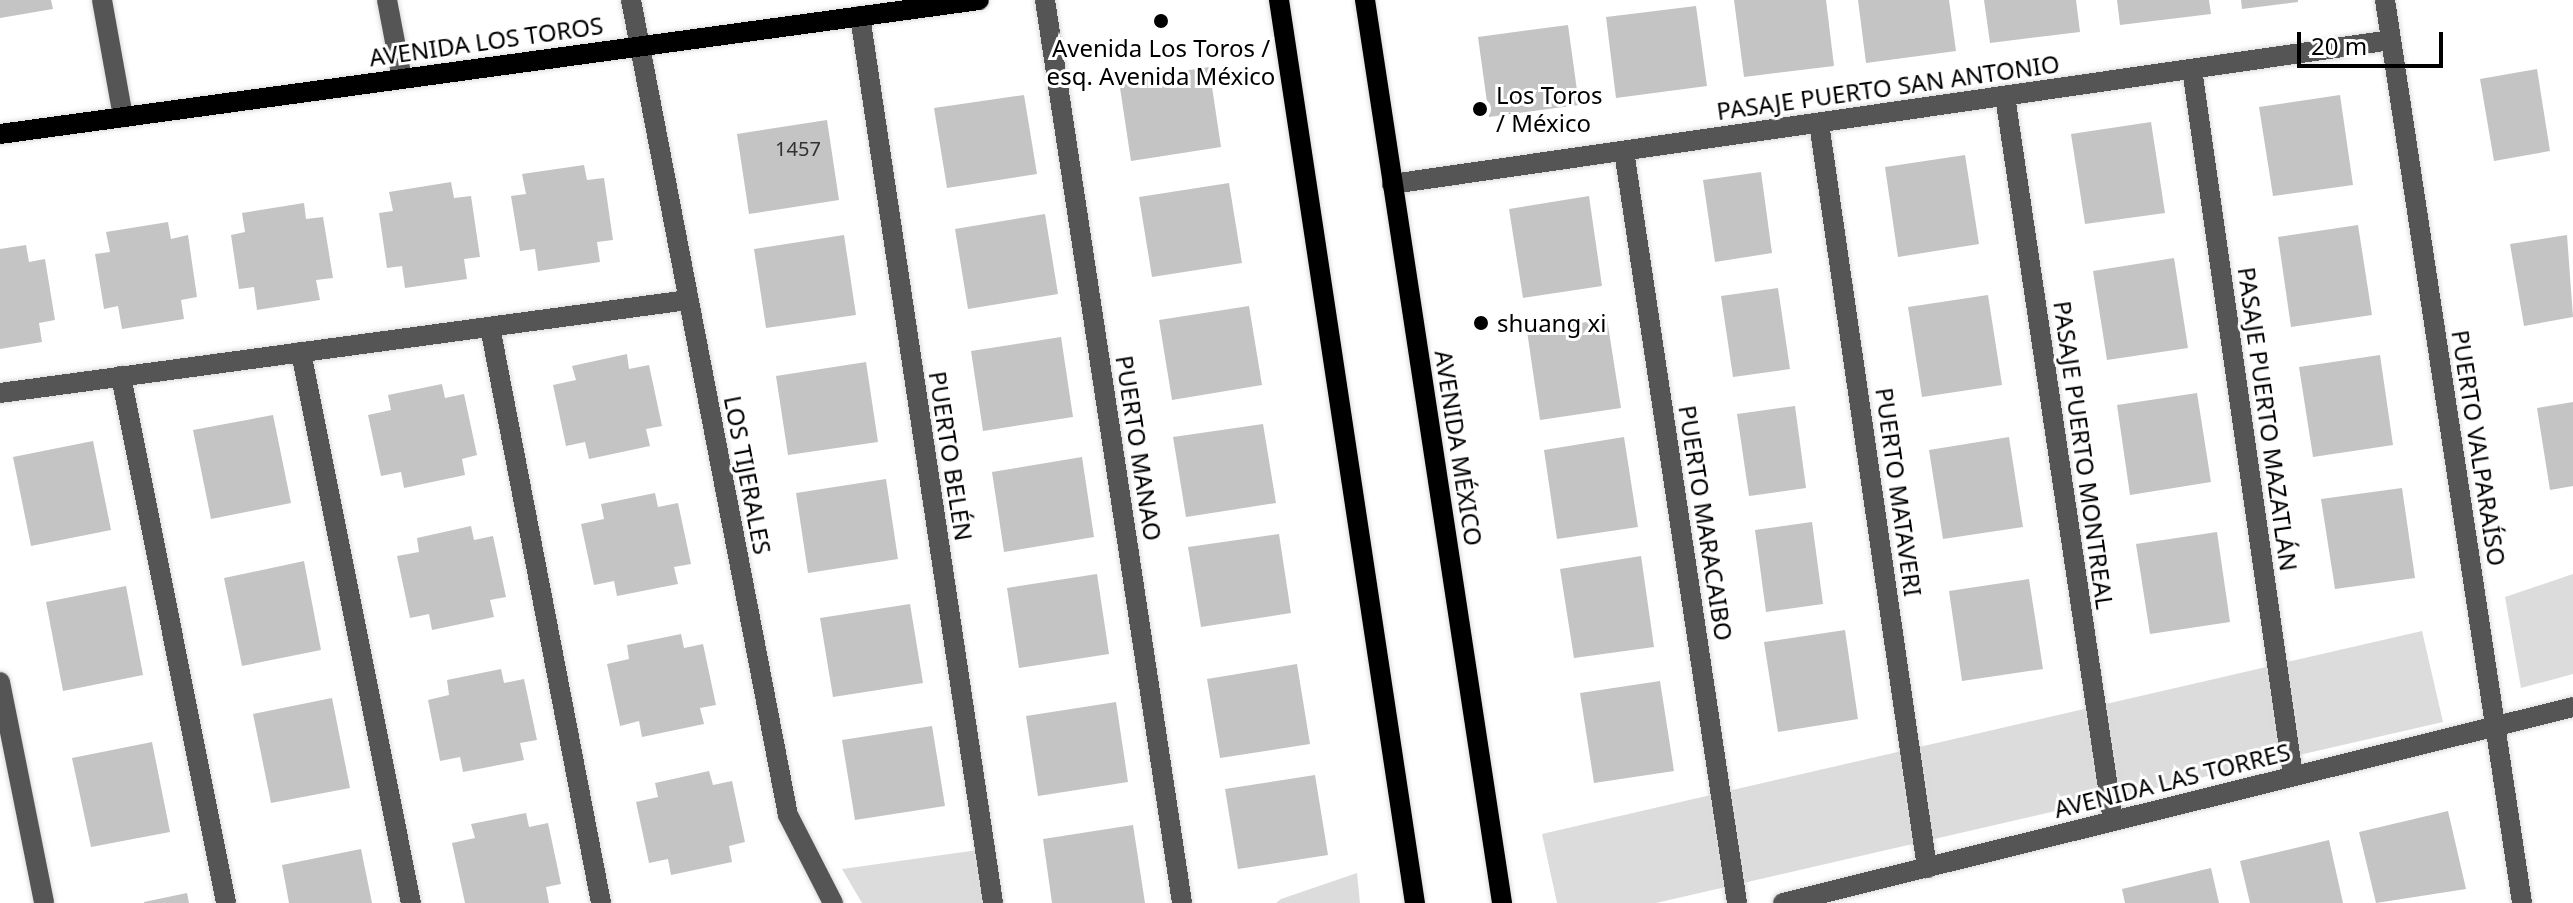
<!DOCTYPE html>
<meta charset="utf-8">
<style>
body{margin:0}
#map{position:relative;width:2573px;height:903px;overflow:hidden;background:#fff;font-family:"Noto Sans",sans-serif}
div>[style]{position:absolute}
.green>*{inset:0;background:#dcdcdc}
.building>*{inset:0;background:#c4c4c4}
.roads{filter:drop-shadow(0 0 2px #dbdbdb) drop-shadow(0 0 2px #dbdbdb)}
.minor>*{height:20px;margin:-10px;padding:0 10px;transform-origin:10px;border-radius:10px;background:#555}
.major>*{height:20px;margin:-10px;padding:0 10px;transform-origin:10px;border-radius:10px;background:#000}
.dots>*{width:22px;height:22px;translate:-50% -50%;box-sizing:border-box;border:4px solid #fff;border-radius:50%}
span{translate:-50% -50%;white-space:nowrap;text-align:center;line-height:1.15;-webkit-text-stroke:6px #fff;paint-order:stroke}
.number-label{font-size:20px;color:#313131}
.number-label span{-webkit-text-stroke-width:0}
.street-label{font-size:24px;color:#000}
.poi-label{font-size:24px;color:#000}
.left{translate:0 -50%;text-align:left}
.scale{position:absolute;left:2297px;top:32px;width:146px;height:36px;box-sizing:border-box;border:4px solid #000;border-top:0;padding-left:10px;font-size:24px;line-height:28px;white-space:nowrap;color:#000;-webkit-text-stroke:6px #fff;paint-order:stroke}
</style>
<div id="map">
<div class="green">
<i style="clip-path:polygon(2573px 574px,2573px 674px,2521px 688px,2505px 597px)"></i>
<i style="clip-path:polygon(2422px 631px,2443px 722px,1656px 903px,1557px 903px,1542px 834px)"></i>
<i style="clip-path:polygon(978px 850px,986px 903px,862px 903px,842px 869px)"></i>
<i style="clip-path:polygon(1357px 873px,1360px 903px,1276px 903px,1281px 899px)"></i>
</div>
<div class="building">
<i style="clip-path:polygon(0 0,51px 0,53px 9px,0 18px)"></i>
<i style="clip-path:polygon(1734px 0,1826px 0,1834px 66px,1744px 77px)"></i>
<i style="clip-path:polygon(1858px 0,1949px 0,1956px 51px,1866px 63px)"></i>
<i style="clip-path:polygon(1984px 0,2076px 0,2080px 32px,1990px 43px)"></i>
<i style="clip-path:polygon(2117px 0,2209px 0,2211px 14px,2120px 25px)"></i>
<i style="clip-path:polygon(2241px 0,2298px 0,2298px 2px,2242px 9px)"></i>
<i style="clip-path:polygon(1696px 6px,1707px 86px,1616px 98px,1606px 17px)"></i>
<i style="clip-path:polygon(1568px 25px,1579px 105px,1489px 117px,1478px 37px)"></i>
<i style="clip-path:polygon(1209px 67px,1221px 147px,1131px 161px,1119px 81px)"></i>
<i style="clip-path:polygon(2537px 69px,2550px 151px,2494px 161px,2480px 79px)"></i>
<i style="clip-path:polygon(1024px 95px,1037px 174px,947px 188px,934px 108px)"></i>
<i style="clip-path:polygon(2340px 95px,2353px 185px,2273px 196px,2259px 107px)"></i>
<i style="clip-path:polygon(827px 120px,839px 200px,749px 214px,737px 134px)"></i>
<i style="clip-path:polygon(2151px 122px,2165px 213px,2085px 224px,2071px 134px)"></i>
<i style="clip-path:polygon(1965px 155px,1979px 244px,1898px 257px,1885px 167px)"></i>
<i style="clip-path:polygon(584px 165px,587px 180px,604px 178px,613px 240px,597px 242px,600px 262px,538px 271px,535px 249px,520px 251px,511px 196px,526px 194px,522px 174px)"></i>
<i style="clip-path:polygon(1761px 172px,1772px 253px,1715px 262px,1703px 180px)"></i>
<i style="clip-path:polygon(451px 182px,454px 198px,471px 196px,480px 257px,464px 259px,467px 279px,405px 288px,402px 266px,387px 268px,379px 213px,393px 211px,389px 192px)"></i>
<i style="clip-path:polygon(1229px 183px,1242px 263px,1152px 277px,1139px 197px)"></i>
<i style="clip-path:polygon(1589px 196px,1602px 286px,1523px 298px,1509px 209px)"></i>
<i style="clip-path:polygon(304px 203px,306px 219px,323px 217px,333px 278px,316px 280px,320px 300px,257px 310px,254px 287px,239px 289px,231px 235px,245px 232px,242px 213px)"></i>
<i style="clip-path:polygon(1045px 214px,1058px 294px,968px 309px,955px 229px)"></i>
<i style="clip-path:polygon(168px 222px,171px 239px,188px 235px,197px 297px,181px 300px,184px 319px,122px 329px,118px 306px,104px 309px,95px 254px,110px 252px,106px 232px)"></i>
<i style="clip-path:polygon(2358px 225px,2372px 315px,2291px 327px,2278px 237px)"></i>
<i style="clip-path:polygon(844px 235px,856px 315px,766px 328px,754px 249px)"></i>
<i style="clip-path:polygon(2567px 235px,2573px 317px,2524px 326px,2510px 244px)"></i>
<i style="clip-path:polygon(26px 245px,29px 262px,45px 259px,55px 320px,39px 323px,42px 342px,0 349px,0 249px)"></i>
<i style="clip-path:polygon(2174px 258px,2188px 348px,2107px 360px,2093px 271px)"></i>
<i style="clip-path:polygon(1778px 288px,1790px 369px,1733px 377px,1721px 296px)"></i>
<i style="clip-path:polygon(1988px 295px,2002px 385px,1922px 397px,1908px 307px)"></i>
<i style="clip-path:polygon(1249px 306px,1262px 385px,1172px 400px,1159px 320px)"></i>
<i style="clip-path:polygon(1607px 319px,1621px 408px,1540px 420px,1527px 331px)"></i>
<i style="clip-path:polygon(1061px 337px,1073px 417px,983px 431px,971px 351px)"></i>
<i style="clip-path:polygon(627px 354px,629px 369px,649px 365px,662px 426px,646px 429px,650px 446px,589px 459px,585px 442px,566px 446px,553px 385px,576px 380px,572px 366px)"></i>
<i style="clip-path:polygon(2380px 355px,2393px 445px,2313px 457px,2299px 367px)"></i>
<i style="clip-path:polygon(866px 362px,878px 442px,788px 455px,776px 376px)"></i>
<i style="clip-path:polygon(442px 384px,445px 398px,464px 394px,477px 455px,462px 459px,465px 475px,404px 488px,401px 472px,381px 476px,368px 415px,391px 410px,388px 395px)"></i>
<i style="clip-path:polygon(2197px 393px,2211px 482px,2130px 495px,2117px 405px)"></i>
<i style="clip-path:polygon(2573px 402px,2573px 486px,2550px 490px,2537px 408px)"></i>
<i style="clip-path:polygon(1795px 406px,1806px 488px,1749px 496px,1737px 414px)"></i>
<i style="clip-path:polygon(273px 415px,291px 503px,211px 519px,193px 430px)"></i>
<i style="clip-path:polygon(1263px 424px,1276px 503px,1186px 517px,1173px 437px)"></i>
<i style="clip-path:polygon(1624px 437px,1638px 527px,1557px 539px,1544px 450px)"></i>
<i style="clip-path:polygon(2009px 437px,2023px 527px,1943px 539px,1929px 450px)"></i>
<i style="clip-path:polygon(93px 441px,111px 530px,31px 546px,13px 457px)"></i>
<i style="clip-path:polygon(1082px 457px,1094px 537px,1004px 552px,992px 472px)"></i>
<i style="clip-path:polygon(886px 479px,898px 559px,808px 573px,796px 493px)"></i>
<i style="clip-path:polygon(2402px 488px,2415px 578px,2335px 589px,2321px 499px)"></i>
<i style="clip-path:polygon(655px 493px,658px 507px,678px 503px,691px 564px,674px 567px,678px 584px,617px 596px,614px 581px,594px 585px,581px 524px,604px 519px,601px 504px)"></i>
<i style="clip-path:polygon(1812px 522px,1823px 604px,1766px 612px,1755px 530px)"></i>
<i style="clip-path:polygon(471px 526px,474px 540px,493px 536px,506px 597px,490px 600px,494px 617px,432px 630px,429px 614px,410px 618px,397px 556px,419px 552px,417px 538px)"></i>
<i style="clip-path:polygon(2217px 532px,2230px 622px,2150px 634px,2136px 544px)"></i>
<i style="clip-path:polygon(1279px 534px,1291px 613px,1201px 627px,1188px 547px)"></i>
<i style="clip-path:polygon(1641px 556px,1654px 647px,1574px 658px,1560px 569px)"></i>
<i style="clip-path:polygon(304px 561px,321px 650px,242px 666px,224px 578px)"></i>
<i style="clip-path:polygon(1097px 574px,1109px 654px,1019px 668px,1007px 588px)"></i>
<i style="clip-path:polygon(2029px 579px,2043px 669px,1962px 681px,1949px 591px)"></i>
<i style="clip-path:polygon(126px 586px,143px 675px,63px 691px,46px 602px)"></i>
<i style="clip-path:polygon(910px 604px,923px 683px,833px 697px,820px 618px)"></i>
<i style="clip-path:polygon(1845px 630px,1858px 719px,1778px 732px,1764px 642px)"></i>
<i style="clip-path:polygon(681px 634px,684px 648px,703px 644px,716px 705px,700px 708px,704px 724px,642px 737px,639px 721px,620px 726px,607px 664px,629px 659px,627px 645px)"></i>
<i style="clip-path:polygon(1297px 664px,1310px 744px,1220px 758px,1207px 679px)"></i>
<i style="clip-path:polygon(501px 669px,504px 683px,524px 679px,537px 740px,520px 743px,524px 760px,463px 772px,460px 757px,440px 761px,428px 700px,449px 695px,447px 680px)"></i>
<i style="clip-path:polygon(1660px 681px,1674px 771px,1594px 783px,1580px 693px)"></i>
<i style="clip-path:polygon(332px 698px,350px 788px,271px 803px,253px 714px)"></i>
<i style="clip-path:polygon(1116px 702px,1128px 782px,1038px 796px,1026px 716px)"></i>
<i style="clip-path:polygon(932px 726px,945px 806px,855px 820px,842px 740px)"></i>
<i style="clip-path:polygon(152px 742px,170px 832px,91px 847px,72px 758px)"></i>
<i style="clip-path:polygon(709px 771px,713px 785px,732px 781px,745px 842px,729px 846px,732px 862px,671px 875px,668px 859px,649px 863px,636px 802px,658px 797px,655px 783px)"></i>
<i style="clip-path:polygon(1315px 775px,1328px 855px,1238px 869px,1225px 789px)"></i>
<i style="clip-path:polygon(2448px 811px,2466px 889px,2376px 903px,2359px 832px)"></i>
<i style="clip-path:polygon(526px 813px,529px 827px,548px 823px,561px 884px,546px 887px,549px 903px,465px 903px,452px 843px,475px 838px,471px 824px)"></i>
<i style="clip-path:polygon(1133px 825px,1145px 903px,1052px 903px,1043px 839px)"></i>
<i style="clip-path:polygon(2329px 840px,2343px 903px,2250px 903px,2240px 861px)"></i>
<i style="clip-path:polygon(361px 849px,372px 903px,289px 903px,282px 865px)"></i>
<i style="clip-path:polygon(2211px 868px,2219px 903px,2125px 903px,2122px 889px)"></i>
<i style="clip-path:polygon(187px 893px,189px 903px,144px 903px,144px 902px)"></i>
</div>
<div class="roads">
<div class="minor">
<i style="left:102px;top:0;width:119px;rotate:79.8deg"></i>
<i style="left:387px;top:0;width:80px;rotate:79.2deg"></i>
<i style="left:631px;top:0;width:830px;rotate:79.1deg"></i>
<i style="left:788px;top:815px;width:99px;rotate:62.9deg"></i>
<i style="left:1045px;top:0;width:913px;rotate:81.37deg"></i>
<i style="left:2385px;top:0;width:913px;rotate:81.37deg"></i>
<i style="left:860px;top:16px;width:897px;rotate:81.47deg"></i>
<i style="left:2192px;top:69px;width:714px;rotate:81.87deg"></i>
<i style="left:2005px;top:96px;width:733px;rotate:81.53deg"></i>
<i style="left:1819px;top:123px;width:753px;rotate:81.75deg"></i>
<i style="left:1624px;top:151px;width:760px;rotate:81.45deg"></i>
<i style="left:1392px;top:184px;width:1009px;rotate:-8.2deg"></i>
<i style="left:490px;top:327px;width:587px;rotate:79.09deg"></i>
<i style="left:301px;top:352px;width:562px;rotate:78.71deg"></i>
<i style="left:121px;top:376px;width:537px;rotate:78.73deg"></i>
<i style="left:0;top:393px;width:694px;rotate:-7.7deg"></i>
<i style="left:0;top:682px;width:225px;rotate:78.7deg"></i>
<i style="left:1783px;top:903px;width:814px;rotate:-13.93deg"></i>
</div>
<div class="major">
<i style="left:1279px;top:0;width:913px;rotate:81.44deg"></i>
<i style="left:1365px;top:0;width:913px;rotate:81.37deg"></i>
<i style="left:0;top:134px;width:988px;rotate:-7.79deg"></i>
</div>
</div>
<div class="dots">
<i style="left:1161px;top:21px;background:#000"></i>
<i style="left:1480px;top:109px;background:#000"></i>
<i style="left:1481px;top:323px;background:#000"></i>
</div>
<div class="number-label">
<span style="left:798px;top:148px">1457</span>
</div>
<div class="street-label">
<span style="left:486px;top:41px;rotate:-8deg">AVENIDA LOS TOROS</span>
<span style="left:1888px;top:87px;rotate:-8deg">PASAJE PUERTO SAN ANTONIO</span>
<span style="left:2268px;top:419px;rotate:82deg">PASAJE PUERTO MAZATLÁN</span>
<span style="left:1139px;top:448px;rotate:81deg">PUERTO MANAO</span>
<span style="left:1459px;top:448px;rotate:81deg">AVENIDA MÉXICO</span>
<span style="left:2479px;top:448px;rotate:81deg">PUERTO VALPARAÍSO</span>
<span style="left:2084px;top:455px;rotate:82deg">PASAJE PUERTO MONTREAL</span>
<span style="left:951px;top:456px;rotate:81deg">PUERTO BELÉN</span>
<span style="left:748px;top:475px;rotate:79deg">LOS TIJERALES</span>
<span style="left:1899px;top:492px;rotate:82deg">PUERTO MATAVERI</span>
<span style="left:1706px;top:523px;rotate:81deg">PUERTO MARACAIBO</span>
<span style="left:2172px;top:780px;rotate:-14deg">AVENIDA LAS TORRES</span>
</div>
<div class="poi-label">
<span style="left:1161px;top:62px">Avenida Los Toros /<br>esq. Avenida México</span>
<span class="left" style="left:1496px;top:109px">Los Toros<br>/ México</span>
<span class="left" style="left:1497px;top:323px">shuang xi</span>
</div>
<div class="scale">20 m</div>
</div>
